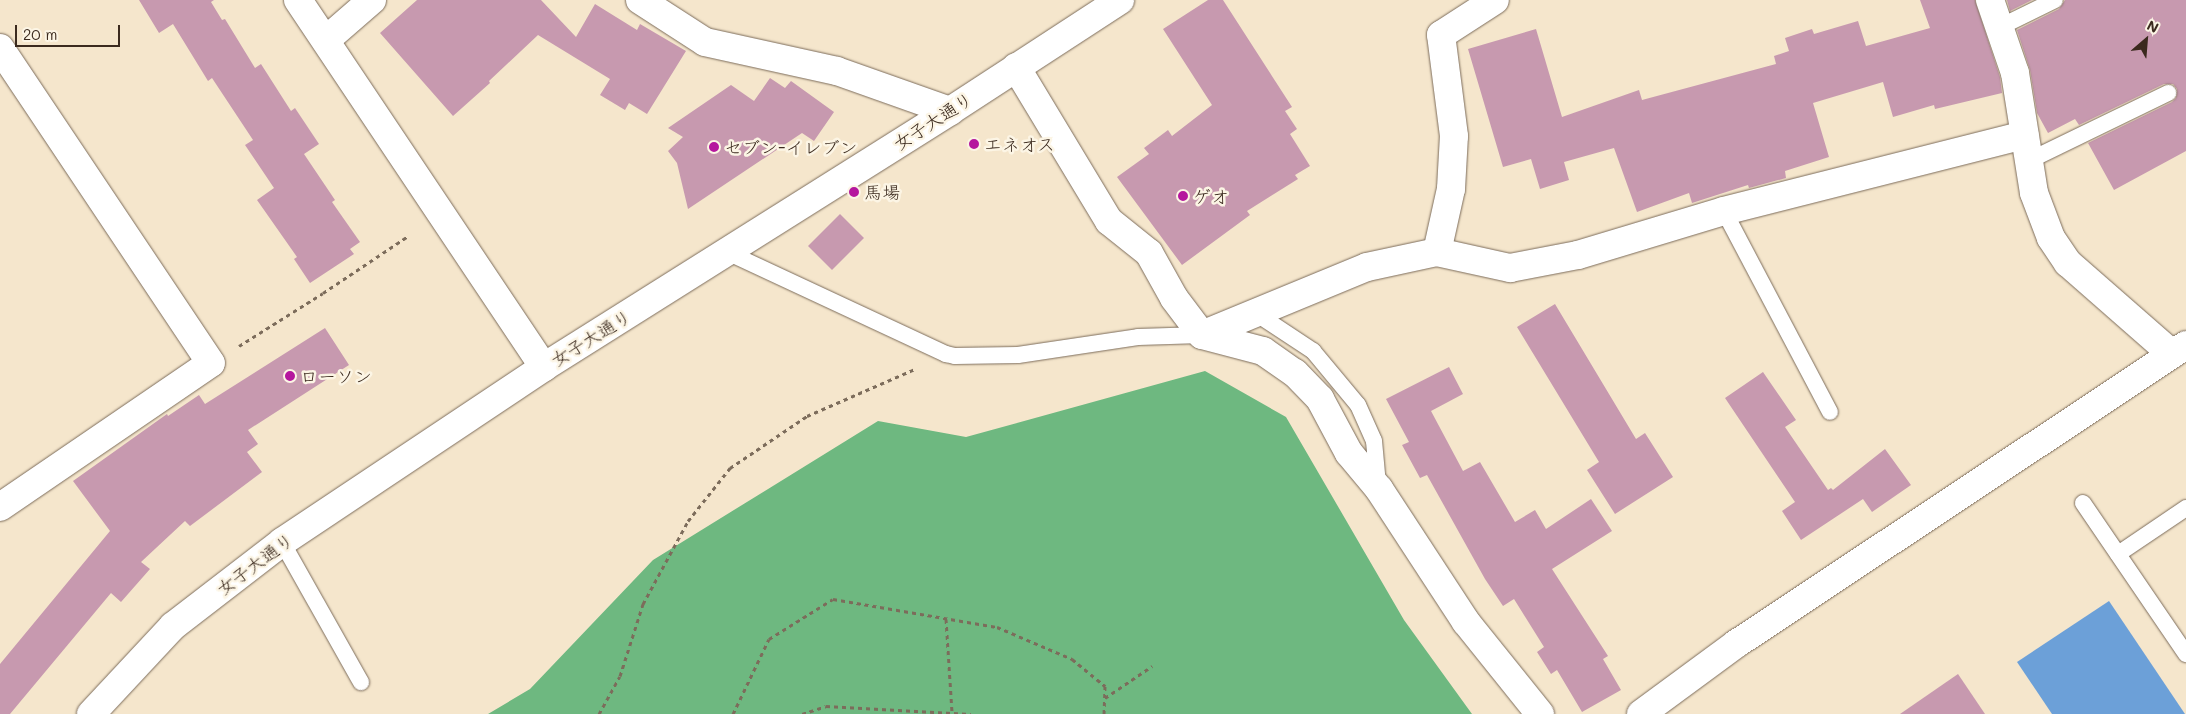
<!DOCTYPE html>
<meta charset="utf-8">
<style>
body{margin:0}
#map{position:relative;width:2186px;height:714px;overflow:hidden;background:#f5e6cc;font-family:Mali,"Klee One",sans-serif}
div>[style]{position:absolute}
.forest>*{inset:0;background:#6eb880}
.water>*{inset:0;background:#6ca0d8}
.building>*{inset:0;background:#c799af}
.path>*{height:3px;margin-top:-1.5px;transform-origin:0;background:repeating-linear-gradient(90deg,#7c6c5b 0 4px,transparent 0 8px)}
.roads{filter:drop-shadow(0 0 1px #7c6c5b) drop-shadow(0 0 1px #7c6c5b)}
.service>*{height:16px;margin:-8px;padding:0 8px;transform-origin:8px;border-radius:8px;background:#fff}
.minor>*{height:28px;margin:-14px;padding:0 14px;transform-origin:14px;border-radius:14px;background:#fff}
.tertiary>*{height:28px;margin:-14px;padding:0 14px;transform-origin:14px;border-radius:14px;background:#fff}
.dots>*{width:14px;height:14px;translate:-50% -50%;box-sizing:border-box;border:2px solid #fcf5e5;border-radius:50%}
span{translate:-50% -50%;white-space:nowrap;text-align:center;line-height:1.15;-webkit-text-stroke:5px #fcf5e5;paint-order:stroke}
.street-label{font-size:18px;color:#3b2a1e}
.poi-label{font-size:18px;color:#3b2a1e}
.left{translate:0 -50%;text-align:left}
.north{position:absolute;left:2121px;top:15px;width:50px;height:50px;-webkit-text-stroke:4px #fcf5e5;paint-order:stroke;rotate:27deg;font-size:14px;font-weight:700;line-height:20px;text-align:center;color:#3b2a1e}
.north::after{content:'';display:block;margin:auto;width:18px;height:22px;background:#3b2a1e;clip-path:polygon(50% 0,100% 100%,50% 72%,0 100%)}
.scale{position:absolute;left:15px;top:25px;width:105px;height:22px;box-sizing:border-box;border:2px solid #3b2a1e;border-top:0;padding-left:6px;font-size:15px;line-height:18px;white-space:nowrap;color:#3b2a1e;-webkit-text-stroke:4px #fcf5e5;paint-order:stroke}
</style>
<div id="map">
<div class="forest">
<i style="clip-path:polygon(1205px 371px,1286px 417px,1404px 620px,1472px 714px,488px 714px,530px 689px,653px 560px,878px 421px,966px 437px)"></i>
</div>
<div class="water">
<i style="clip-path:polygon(2109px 601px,2185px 714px,2052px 714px,2017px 662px)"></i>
</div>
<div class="building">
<i style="clip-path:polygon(139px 0,214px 0,211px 2px,222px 20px,225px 19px,255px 68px,261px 64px,291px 111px,295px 108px,319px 144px,304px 154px,335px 200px,332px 202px,360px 242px,350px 249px,354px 254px,310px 283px,294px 259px,297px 257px,257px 200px,274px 188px,245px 145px,253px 140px,212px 78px,208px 81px,173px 24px,159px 33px)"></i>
<i style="clip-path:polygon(417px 0,541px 0,576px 37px,595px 4px,637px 30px,640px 24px,686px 51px,647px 114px,629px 103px,625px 110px,600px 95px,610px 79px,538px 35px,489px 81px,490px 83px,453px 116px,380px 33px)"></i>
<i style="clip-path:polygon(1208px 0,1223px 0,1292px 107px,1285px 111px,1297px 129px,1290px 134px,1310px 166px,1295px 175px,1298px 179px,1247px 211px,1250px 215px,1182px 265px,1117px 177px,1149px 154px,1144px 148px,1168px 130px,1172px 136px,1212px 105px,1163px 29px)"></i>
<i style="clip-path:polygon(1920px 0,1975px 0,2000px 77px,2002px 93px,1935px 109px,1934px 105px,1893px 117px,1883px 82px,1813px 103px,1829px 157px,1785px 171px,1786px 178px,1749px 188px,1748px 185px,1692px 203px,1689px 193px,1637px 212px,1614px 148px,1564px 162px,1569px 180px,1540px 189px,1531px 159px,1503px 167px,1468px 49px,1536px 29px,1562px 117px,1639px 90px,1642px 100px,1776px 64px,1774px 56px,1789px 51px,1785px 38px,1812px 29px,1814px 34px,1858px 21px,1866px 46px,1930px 28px)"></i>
<i style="clip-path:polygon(2007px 0,2032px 0,2010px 11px)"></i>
<i style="clip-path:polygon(2065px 0,2186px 0,2186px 151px,2114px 190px,2088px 143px,2172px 102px,2176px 98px,2177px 89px,2173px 84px,2164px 84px,2079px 125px,2075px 119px,2048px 133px,2037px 113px,2030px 70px,2017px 30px,2059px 9px)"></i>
<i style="clip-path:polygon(770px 78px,785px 88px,791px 81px,834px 112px,814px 141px,802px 133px,688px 209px,677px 163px,668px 151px,683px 137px,668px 128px,731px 85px,754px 101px)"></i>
<i style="clip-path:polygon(840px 214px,864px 238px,832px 270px,808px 246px)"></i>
<i style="clip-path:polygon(1555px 304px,1636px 439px,1645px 433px,1673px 477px,1615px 514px,1587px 470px,1599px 462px,1517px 327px)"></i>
<i style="clip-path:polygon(325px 328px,349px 365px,248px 430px,258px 444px,247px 452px,262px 472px,190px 526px,185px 521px,141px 562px,150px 569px,121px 602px,111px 593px,10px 714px,0 714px,0 664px,110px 531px,73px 481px,167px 414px,168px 416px,199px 395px,205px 404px)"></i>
<i style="clip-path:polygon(1449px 367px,1463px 394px,1431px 411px,1463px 471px,1480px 462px,1515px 522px,1535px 510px,1546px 529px,1591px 499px,1612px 531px,1552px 569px,1608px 656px,1603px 659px,1621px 690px,1582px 712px,1557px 670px,1551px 674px,1537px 652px,1544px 647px,1514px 599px,1503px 606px,1485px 579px,1427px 475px,1420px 478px,1402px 445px,1409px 442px,1386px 399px)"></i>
<i style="clip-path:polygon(1763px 372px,1796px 420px,1785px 427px,1828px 490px,1831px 488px,1833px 490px,1885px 449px,1911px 485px,1872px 512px,1863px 499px,1801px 540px,1782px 511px,1795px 502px,1725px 398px)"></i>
<i style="clip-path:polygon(1958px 674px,1985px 714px,1900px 714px)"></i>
</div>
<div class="path">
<i style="left:239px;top:346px;width:99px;rotate:-32.2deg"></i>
<i style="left:323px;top:293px;width:102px;rotate:-33.8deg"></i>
<i style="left:946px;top:619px;width:94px;rotate:86.3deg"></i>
<i style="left:1105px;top:698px;width:57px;rotate:-34.2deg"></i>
<i style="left:599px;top:714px;width:43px;rotate:-61.1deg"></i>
<i style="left:620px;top:676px;width:76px;rotate:-72.3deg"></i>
<i style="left:643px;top:604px;width:94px;rotate:-61.5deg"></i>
<i style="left:688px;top:521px;width:68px;rotate:-51.6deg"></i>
<i style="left:730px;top:468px;width:93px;rotate:-34deg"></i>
<i style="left:807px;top:416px;width:118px;rotate:-23.5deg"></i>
<i style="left:733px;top:714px;width:83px;rotate:-64.4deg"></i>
<i style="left:769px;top:639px;width:75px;rotate:-32deg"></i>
<i style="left:833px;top:599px;width:166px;rotate:9.7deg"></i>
<i style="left:997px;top:627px;width:82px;rotate:23.1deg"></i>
<i style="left:1072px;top:659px;width:43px;rotate:39.3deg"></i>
<i style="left:1105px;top:686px;width:28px;rotate:92deg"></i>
<i style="left:802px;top:714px;width:25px;rotate:-18deg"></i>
<i style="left:826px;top:706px;width:145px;rotate:3.2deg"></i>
</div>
<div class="roads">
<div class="service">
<i style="left:2000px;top:27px;width:61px;rotate:-26.1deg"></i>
<i style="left:2028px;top:161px;width:156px;rotate:-25.9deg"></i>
<i style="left:1724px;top:211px;width:227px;rotate:62.2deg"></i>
<i style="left:727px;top:252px;width:242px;rotate:25deg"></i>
<i style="left:946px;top:354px;width:9px;rotate:13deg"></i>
<i style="left:955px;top:356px;width:63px;rotate:-0.9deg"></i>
<i style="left:1018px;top:355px;width:121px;rotate:-8.5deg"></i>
<i style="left:1138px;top:337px;width:64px;rotate:-1.8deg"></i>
<i style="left:1254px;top:312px;width:71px;rotate:33.5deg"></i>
<i style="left:1313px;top:351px;width:70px;rotate:50.2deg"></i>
<i style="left:1358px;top:405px;width:39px;rotate:66deg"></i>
<i style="left:1374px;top:441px;width:44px;rotate:84.8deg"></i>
<i style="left:2083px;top:503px;width:183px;rotate:55.7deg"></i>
<i style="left:282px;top:542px;width:161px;rotate:60.6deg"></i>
<i style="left:2118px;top:554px;width:82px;rotate:-34.1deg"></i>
</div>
<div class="minor">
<i style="left:640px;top:0;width:77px;rotate:32.9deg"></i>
<i style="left:705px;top:42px;width:135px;rotate:12.4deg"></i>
<i style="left:837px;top:71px;width:120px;rotate:19.5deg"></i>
<i style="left:1990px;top:0;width:77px;rotate:71.1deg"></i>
<i style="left:2015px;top:73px;width:121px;rotate:81deg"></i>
<i style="left:2034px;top:193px;width:48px;rotate:69.3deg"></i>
<i style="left:2051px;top:238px;width:30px;rotate:56deg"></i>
<i style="left:2068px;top:263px;width:138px;rotate:41.2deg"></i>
<i style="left:326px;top:40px;width:61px;rotate:-41deg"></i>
<i style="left:0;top:48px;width:379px;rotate:56.2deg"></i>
<i style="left:1016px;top:67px;width:180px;rotate:58.9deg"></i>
<i style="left:1109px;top:221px;width:51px;rotate:38.7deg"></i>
<i style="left:1149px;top:253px;width:51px;rotate:60.9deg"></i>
<i style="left:1174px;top:298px;width:46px;rotate:52.9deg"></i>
<i style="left:1202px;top:335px;width:63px;rotate:14.7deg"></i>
<i style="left:1263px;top:351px;width:39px;rotate:35deg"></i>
<i style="left:1295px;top:373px;width:36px;rotate:46deg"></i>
<i style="left:1320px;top:399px;width:61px;rotate:61.8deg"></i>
<i style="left:1349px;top:453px;width:47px;rotate:50.2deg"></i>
<i style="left:1379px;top:489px;width:159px;rotate:56.8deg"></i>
<i style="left:1466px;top:622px;width:118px;rotate:51.2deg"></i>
<i style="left:1437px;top:252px;width:65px;rotate:-77.5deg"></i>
<i style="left:1451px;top:189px;width:53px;rotate:-86.8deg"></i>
<i style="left:1454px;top:136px;width:102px;rotate:-97.3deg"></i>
<i style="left:1441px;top:35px;width:64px;rotate:-32.9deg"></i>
<i style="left:1202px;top:335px;width:178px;rotate:-22.4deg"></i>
<i style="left:1367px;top:267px;width:72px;rotate:-12.1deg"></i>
<i style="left:1437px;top:252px;width:75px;rotate:12.4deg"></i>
<i style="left:1510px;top:268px;width:69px;rotate:-10.8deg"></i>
<i style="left:1578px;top:255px;width:152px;rotate:-16.8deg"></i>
<i style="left:1724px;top:211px;width:310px;rotate:-14.2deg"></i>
<i style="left:1641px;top:714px;width:118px;rotate:-36.4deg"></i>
<i style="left:1736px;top:644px;width:540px;rotate:-33.6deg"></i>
</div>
<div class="tertiary">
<i style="left:298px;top:0;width:442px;rotate:56.2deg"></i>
<i style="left:0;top:507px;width:255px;rotate:-34.3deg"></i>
<i style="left:91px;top:714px;width:120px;rotate:-47deg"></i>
<i style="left:173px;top:626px;width:138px;rotate:-37.6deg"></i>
<i style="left:282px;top:542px;width:315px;rotate:-33.7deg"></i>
<i style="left:544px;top:367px;width:480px;rotate:-32.2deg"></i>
<i style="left:950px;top:111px;width:203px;rotate:-33.1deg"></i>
</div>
</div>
<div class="dots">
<i style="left:974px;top:144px;background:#b5179e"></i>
<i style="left:714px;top:147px;background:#b5179e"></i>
<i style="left:854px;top:192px;background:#b5179e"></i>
<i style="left:1183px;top:196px;background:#b5179e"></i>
<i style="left:290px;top:376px;background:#b5179e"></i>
</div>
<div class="street-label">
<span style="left:933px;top:121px;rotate:-33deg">女子大通り</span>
<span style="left:591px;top:338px;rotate:-32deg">女子大通り</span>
<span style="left:255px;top:564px;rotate:-37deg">女子大通り</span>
</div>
<div class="poi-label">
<span class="left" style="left:984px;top:144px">エネオス</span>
<span class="left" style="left:724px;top:147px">セブン-イレブン</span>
<span class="left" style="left:864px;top:192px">馬場</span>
<span class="left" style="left:1193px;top:196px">ゲオ</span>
<span class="left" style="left:300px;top:376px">ローソン</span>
</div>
<div class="north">N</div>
<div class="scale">20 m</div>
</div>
